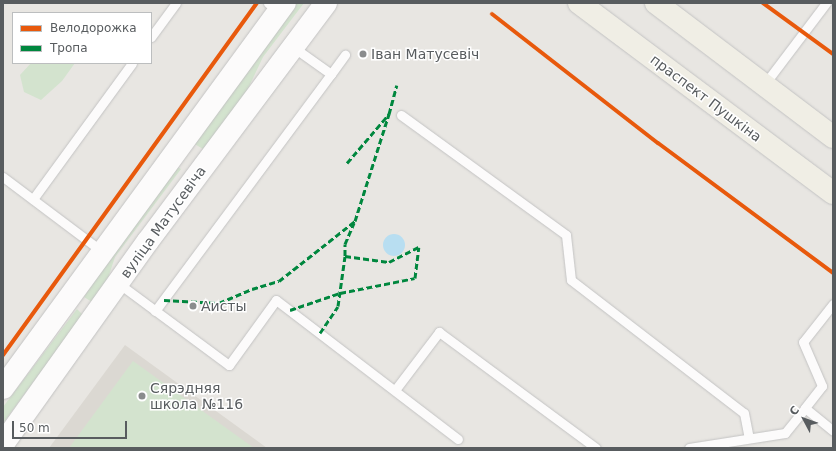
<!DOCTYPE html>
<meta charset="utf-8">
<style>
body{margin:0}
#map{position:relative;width:836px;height:451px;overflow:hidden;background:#e8e6e2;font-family:"DejaVu Sans",sans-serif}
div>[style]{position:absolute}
.education>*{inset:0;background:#dbd8d2}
.green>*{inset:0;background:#d3e3ce}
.water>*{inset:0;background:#b8def1}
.round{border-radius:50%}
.roads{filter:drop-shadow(0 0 1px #c3c3c3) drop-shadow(0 0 1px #c3c3c3)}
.lane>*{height:9px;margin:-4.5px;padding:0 4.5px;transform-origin:4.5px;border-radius:4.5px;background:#fcfbfb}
.secondary>*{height:22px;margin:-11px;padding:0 11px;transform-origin:11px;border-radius:11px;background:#fcfbfb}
.primary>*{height:22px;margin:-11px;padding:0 11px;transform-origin:11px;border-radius:11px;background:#f0eee5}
.quiet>*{height:3px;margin-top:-1.5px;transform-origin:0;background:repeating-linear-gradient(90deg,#00873e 0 6px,transparent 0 9px)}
.cycleway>*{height:4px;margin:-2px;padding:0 2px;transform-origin:2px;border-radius:2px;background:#e8590c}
.dots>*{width:11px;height:11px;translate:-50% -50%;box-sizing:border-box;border:2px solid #fff;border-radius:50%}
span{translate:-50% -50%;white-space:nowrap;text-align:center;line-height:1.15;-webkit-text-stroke:3px #fff;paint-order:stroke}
.poi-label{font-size:14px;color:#585c5f}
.left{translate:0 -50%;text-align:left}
.street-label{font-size:14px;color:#585c5f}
.frame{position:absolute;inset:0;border:4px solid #585c5f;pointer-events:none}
.legend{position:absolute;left:12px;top:12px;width:140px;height:52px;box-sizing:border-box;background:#fff;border:1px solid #bcbebf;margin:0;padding:5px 7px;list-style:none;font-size:12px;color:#585c5f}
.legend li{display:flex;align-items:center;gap:8px;height:20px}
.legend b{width:20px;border:1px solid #bcbebf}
.north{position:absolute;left:784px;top:399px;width:40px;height:40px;-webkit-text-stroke:3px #fff;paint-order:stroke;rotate:311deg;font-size:11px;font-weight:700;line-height:16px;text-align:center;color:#585c5f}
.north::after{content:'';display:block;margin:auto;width:14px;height:18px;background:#585c5f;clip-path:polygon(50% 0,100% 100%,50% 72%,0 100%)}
.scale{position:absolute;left:12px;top:421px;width:115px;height:18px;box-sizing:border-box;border:2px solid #585c5f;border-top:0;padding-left:5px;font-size:12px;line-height:14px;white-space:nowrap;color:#585c5f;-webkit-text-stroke:3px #fff;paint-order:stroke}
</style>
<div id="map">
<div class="education">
<i style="clip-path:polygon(125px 345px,267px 448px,49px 448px)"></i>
</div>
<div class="green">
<i style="clip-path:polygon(294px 3px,304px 3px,263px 57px,244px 97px,203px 149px,193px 143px)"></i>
<i style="clip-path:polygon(31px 63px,75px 63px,62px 81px,41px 100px,24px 92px,20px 75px)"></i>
<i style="clip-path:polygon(176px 166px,181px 169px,115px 257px,106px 284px,92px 302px,84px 297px,111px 255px)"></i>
<i style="clip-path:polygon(77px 309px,83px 315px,3px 423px,3px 407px)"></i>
<i style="clip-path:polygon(133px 361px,254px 448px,69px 448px)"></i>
</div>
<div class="water">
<i class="round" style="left:383px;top:234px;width:22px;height:22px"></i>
</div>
<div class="roads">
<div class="lane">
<i style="left:268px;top:3px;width:14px;rotate:39deg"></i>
<i style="left:151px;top:37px;width:42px;rotate:-53.7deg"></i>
<i style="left:331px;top:74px;width:24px;rotate:-54deg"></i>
<i style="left:764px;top:85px;width:103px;rotate:-52.9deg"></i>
<i style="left:401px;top:115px;width:204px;rotate:36deg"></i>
<i style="left:566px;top:235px;width:45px;rotate:83.7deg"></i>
<i style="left:571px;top:280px;width:218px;rotate:37.6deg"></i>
<i style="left:744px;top:413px;width:25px;rotate:79deg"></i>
<i style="left:3px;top:177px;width:125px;rotate:36.9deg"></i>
<i style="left:33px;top:199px;width:168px;rotate:-53.9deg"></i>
<i style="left:118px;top:283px;width:138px;rotate:36.5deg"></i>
<i style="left:229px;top:365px;width:80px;rotate:-54.1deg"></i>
<i style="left:276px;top:300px;width:229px;rotate:37.4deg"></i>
<i style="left:833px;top:304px;width:48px;rotate:128.3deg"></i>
<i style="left:803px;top:342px;width:48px;rotate:66.6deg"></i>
<i style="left:822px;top:386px;width:28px;rotate:128deg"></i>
<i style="left:805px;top:408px;width:36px;rotate:39deg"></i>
<i style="left:155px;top:311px;width:295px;rotate:-53.4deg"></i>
<i style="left:331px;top:74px;width:47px;rotate:-144.6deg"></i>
<i style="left:395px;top:390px;width:73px;rotate:-52.8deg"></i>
<i style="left:439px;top:332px;width:195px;rotate:36.5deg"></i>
<i style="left:689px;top:448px;width:97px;rotate:-8.9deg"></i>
<i style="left:785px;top:433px;width:32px;rotate:-51deg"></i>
</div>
<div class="secondary">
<i style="left:3px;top:388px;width:477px;rotate:-53.8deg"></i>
<i style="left:3px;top:444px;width:249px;rotate:-54.5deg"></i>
<i style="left:148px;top:241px;width:297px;rotate:-53.2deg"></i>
</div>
<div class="primary">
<i style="left:579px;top:3px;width:317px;rotate:36.8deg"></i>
<i style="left:656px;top:3px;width:222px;rotate:37.1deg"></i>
</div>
</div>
<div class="quiet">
<i style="left:347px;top:163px;width:65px;rotate:-49.4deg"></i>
<i style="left:389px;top:114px;width:30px;rotate:-75deg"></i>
<i style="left:345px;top:256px;width:44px;rotate:7.8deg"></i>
<i style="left:389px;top:262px;width:34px;rotate:-27deg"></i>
<i style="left:164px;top:300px;width:55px;rotate:3.1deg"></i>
<i style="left:219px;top:303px;width:36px;rotate:-23deg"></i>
<i style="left:252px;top:289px;width:28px;rotate:-17deg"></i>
<i style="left:279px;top:281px;width:97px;rotate:-38.3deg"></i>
<i style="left:355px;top:221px;width:112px;rotate:-72.4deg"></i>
<i style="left:290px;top:310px;width:53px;rotate:-18.8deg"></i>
<i style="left:340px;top:293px;width:76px;rotate:-11.3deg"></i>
<i style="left:415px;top:278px;width:31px;rotate:-83deg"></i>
<i style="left:320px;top:333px;width:32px;rotate:-56deg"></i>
<i style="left:338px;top:306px;width:50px;rotate:-82deg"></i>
<i style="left:345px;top:256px;width:12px;rotate:-90deg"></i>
<i style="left:345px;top:244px;width:23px;rotate:-67deg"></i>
</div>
<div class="cycleway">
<i style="left:763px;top:3px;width:87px;rotate:36.1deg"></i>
<i style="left:492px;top:14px;width:210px;rotate:37.9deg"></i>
<i style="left:658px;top:143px;width:218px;rotate:36.6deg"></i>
<i style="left:3px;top:355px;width:434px;rotate:-54.2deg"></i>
</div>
<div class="dots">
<i style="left:363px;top:54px;background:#8a8c8d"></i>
<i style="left:193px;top:306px;background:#8a8c8d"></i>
<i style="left:142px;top:396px;background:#8a8c8d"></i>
</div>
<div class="poi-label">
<span class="left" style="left:371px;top:54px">Іван Матусевіч</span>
<span class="left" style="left:201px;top:306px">Аисты</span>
<span class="left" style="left:150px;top:396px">Сярэдняя<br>школа №116</span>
</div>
<div class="street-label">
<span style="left:706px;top:98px;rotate:37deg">праспект Пушкіна</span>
<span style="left:163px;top:222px;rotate:-54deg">вуліца Матусевіча</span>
</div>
<div class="frame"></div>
<ul class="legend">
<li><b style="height:5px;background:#e8590c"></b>Велодорожка</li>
<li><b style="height:5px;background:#00873e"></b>Тропа</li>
</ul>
<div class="north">С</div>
<div class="scale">50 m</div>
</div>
